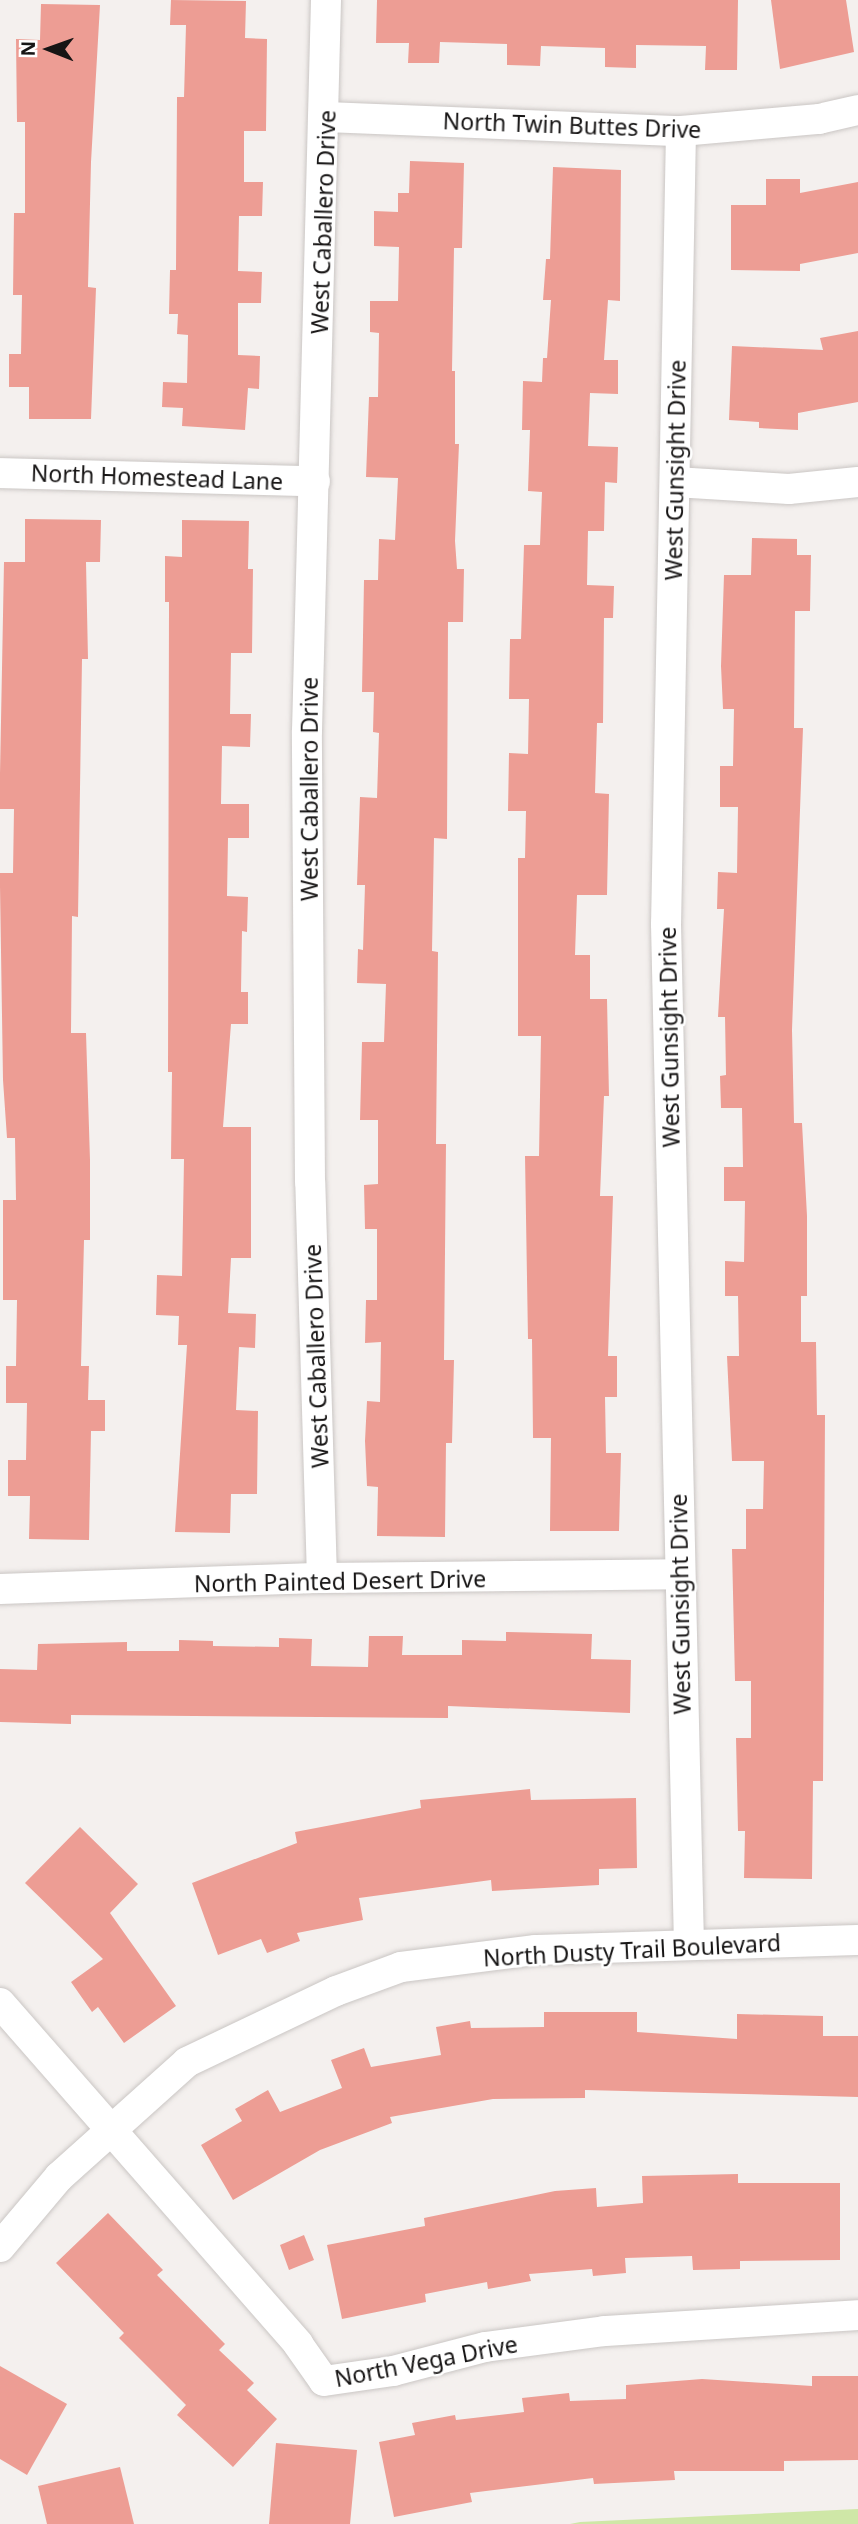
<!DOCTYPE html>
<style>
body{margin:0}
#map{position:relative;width:858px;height:2524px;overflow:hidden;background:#f4f0ee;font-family:"Noto Sans",sans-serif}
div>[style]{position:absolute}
.green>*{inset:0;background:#cfe7a7}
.building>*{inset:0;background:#ed9d94}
.roads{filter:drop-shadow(0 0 2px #cac6c4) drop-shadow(0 0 2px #cac6c4)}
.street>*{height:30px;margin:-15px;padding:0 15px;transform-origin:15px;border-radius:15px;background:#fff}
span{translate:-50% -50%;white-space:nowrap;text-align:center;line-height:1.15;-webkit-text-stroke:5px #fff;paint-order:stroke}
.street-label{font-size:23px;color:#171515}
.north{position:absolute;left:14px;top:14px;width:70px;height:70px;-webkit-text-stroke:5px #fff;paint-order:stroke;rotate:271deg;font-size:19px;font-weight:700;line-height:28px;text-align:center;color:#171515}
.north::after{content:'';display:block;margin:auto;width:24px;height:32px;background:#171515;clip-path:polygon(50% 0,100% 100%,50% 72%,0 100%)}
</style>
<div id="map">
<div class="green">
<i style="clip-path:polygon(858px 2509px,858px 2524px,570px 2524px,580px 2522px)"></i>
</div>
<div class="building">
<i style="clip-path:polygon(171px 0,246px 1px,245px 38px,267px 39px,266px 131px,244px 131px,244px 182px,263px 182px,262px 216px,239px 216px,238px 271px,262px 272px,261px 303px,238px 303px,238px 355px,260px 356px,259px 389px,248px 388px,245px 430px,182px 426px,183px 408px,162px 407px,163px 382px,187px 383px,188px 335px,177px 334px,178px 314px,169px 314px,170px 270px,176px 270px,177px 97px,184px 97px,186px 25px,170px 25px)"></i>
<i style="clip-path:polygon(377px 0,738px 0,737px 70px,705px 70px,706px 46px,636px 45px,636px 68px,605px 67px,605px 48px,541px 46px,540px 66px,507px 65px,507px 44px,440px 42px,439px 63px,408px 63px,409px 43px,376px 43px)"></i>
<i style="clip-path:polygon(771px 0,846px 0,854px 52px,780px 69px)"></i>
<i style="clip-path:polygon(41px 4px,100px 5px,91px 162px,88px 287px,96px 288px,91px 419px,29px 419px,29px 387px,9px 387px,9px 354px,21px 354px,22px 295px,13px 295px,14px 213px,25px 213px,25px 122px,17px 122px,16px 39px,40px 40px)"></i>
<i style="clip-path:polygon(410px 161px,464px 163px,462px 248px,454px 248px,452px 371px,455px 371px,455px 444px,459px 444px,455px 541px,457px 569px,464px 569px,463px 622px,448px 622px,447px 839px,434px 838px,432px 951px,438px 952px,436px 1144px,446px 1144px,444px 1360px,454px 1360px,452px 1443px,446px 1443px,445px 1537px,377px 1536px,378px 1487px,367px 1486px,365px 1441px,367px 1401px,380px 1402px,381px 1342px,365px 1343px,366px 1300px,377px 1300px,377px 1229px,365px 1229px,364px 1185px,378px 1184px,378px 1120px,360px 1120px,362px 1042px,384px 1042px,386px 984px,357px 983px,358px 949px,363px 950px,365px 885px,357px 885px,360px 797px,377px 798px,379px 733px,373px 732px,374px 692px,362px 692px,364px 580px,378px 580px,379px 539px,395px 540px,398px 478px,366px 477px,369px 397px,378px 397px,379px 333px,370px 332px,370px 301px,398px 301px,399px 247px,374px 246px,374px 211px,398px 212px,398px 193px,409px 193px)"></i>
<i style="clip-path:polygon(553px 167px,621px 170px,620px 301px,608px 300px,604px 360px,618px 360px,618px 394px,590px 393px,588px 446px,618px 447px,617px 483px,605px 482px,604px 531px,588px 531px,587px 585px,614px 586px,613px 618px,604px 618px,603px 723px,597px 723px,595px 793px,609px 794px,607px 895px,577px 895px,575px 955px,590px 955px,590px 999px,607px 999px,609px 1096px,604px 1096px,600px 1196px,613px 1196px,608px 1356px,617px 1356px,617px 1397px,605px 1397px,606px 1453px,621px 1453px,619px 1531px,550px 1531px,551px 1438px,533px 1438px,532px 1339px,528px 1339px,525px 1156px,539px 1156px,541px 1036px,518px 1036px,518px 858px,525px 858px,526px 811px,508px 811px,509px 753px,528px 754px,529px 699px,509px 699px,510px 639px,521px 639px,524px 545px,540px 545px,542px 492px,528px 491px,530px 430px,522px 430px,523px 381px,542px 382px,543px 358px,547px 358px,551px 300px,543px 300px,546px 259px,550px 259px)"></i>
<i style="clip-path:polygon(766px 179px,800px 179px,800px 193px,858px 182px,858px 253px,800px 264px,800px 271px,731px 270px,731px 205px,766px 205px)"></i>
<i style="clip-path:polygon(858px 331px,858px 402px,798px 413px,798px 430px,759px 428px,759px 422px,729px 420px,732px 346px,823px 350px,820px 338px)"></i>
<i style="clip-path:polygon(25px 519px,101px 520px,100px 562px,86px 562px,88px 659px,82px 659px,78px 917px,72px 916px,71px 1033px,86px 1033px,90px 1160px,90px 1240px,84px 1240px,81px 1366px,89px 1366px,88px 1400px,105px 1400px,105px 1431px,91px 1431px,89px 1540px,29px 1539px,30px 1496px,8px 1496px,8px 1460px,26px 1460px,27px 1403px,6px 1403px,6px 1366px,16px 1366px,17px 1300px,3px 1300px,3px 1200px,16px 1200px,15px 1138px,7px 1138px,3px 1080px,0 886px,0 873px,13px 873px,14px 809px,0 809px,0 774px,4px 562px,25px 562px)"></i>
<i style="clip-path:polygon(182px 520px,249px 521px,248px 569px,253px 569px,252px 653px,231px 653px,230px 714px,251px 714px,250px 747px,222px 746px,221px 804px,249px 804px,249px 838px,228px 838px,227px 896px,248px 897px,247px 932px,242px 931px,241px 992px,248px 992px,248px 1024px,231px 1024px,223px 1127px,251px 1127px,251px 1258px,231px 1258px,228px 1313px,256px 1314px,255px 1348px,239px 1347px,236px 1410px,258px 1411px,257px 1494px,231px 1494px,230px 1533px,175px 1532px,187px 1345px,178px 1345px,179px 1316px,156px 1315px,157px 1275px,182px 1276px,184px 1159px,171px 1159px,172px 1072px,168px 1072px,169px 602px,165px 602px,165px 556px,182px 557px)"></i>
<i style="clip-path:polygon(752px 538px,797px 539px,797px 555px,811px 555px,810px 611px,795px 611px,794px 728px,803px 728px,792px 1030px,794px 1123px,802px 1123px,807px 1216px,807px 1296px,801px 1296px,801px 1342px,816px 1342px,817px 1415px,825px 1415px,823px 1781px,813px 1781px,812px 1879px,744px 1878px,745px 1831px,738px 1831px,736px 1738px,751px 1738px,751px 1681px,735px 1681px,732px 1549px,746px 1549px,746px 1509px,763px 1509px,764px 1461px,732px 1461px,727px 1356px,739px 1356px,738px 1296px,725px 1296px,725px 1261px,744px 1262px,745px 1201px,724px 1201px,724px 1167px,743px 1167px,742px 1108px,721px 1108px,720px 1076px,726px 1075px,725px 1017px,718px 1017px,724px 909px,717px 909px,718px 872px,737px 873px,738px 807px,720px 807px,720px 766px,733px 766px,734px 709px,723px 709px,721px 666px,724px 575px,751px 575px)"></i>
<i style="clip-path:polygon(506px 1632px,592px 1634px,591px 1659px,631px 1660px,630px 1713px,448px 1706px,448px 1718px,71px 1715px,71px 1724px,0 1722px,0 1669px,37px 1670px,38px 1644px,127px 1642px,127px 1651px,179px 1651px,179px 1640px,213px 1641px,213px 1646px,279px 1647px,279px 1638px,312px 1639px,311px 1666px,368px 1667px,369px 1636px,403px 1636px,402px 1655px,462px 1655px,462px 1640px,506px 1641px)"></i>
<i style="clip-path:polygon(530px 1789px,531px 1800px,636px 1798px,637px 1868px,599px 1869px,599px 1885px,492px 1891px,491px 1880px,359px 1898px,363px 1920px,297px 1933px,300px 1941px,267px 1953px,261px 1939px,218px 1955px,192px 1883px,297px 1843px,295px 1832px,421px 1808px,420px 1800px)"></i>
<i style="clip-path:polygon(80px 1827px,138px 1884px,110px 1913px,176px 2006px,124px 2043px,98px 2007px,92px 2012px,71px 1982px,103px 1959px,25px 1883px)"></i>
<i style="clip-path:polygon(544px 2012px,637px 2012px,637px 2032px,737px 2039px,737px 2014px,823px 2016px,823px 2036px,858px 2036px,858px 2097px,585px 2090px,585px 2098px,493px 2099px,390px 2117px,392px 2123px,320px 2150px,233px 2200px,201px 2145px,242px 2121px,235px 2109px,268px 2090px,280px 2112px,342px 2088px,331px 2060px,364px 2048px,371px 2067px,441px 2055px,436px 2027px,470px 2021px,471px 2028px,544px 2027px)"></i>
<i style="clip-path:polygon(738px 2174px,738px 2183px,840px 2183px,840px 2260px,740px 2261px,740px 2269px,693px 2270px,692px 2256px,625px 2258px,626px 2273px,593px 2276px,592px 2269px,529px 2274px,531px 2281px,488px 2289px,487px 2282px,425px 2294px,426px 2302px,342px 2319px,327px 2245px,425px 2226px,424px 2218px,555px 2191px,596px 2188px,597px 2207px,643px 2203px,642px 2176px)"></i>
<i style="clip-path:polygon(108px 2213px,163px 2270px,157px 2275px,225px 2344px,219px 2350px,254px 2383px,247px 2390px,277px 2419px,233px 2467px,177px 2415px,186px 2405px,119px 2338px,124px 2333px,56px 2263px)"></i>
<i style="clip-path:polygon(304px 2235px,314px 2260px,289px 2270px,280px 2245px)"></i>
<i style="clip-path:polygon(0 2366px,67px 2404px,27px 2475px,0 2459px)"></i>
<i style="clip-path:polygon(812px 2376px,858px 2376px,858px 2460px,784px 2461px,784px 2471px,674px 2471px,675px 2480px,594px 2484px,593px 2478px,470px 2493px,472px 2502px,394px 2517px,379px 2442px,415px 2435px,412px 2423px,455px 2415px,456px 2420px,524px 2412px,522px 2398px,569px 2393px,570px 2401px,626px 2399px,626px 2385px,702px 2379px,812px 2386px)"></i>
<i style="clip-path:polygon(276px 2443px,357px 2450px,350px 2524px,269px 2524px)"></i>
<i style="clip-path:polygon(120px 2467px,134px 2524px,47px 2524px,38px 2486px)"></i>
</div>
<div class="roads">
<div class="street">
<i style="left:326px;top:117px;width:355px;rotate:2.3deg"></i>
<i style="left:681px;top:131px;width:139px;rotate:-5deg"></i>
<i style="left:819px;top:119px;width:40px;rotate:-13deg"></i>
<i style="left:681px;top:131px;width:793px;rotate:91.08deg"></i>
<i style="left:666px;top:924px;width:1019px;rotate:88.71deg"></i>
<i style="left:0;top:473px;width:315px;rotate:1.5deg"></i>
<i style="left:675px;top:482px;width:114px;rotate:3.5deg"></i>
<i style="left:789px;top:489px;width:69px;rotate:-5.8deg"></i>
<i style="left:322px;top:1578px;width:396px;rotate:-91.7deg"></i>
<i style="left:310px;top:1182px;width:451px;rotate:-90.4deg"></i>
<i style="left:307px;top:731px;width:731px;rotate:-88.51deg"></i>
<i style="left:0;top:1589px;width:322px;rotate:-2deg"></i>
<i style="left:322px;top:1578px;width:357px;rotate:-0.6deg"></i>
<i style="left:0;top:2003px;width:453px;rotate:48.8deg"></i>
<i style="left:298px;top:2344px;width:45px;rotate:54.9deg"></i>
<i style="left:324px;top:2381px;width:70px;rotate:-8.2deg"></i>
<i style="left:393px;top:2371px;width:95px;rotate:-14.6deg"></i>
<i style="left:485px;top:2347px;width:121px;rotate:-7.6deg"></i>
<i style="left:605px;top:2331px;width:254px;rotate:-3.6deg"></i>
<i style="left:0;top:2247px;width:92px;rotate:-49.9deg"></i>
<i style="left:59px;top:2177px;width:172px;rotate:-41.9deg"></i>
<i style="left:187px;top:2062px;width:165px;rotate:-25.5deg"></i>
<i style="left:336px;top:1991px;width:69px;rotate:-20.3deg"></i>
<i style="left:401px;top:1967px;width:136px;rotate:-7.2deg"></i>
<i style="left:536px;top:1950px;width:322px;rotate:-1.8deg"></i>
</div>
</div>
<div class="street-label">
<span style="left:572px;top:125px;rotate:2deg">North Twin Buttes Drive</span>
<span style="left:323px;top:222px;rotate:-88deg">West Caballero Drive</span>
<span style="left:675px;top:470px;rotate:-89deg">West Gunsight Drive</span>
<span style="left:157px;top:477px;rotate:2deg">North Homestead Lane</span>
<span style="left:309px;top:789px;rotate:-90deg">West Caballero Drive</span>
<span style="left:669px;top:1037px;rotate:-91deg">West Gunsight Drive</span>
<span style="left:316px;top:1356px;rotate:-92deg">West Caballero Drive</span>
<span style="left:340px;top:1581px;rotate:-1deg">North Painted Desert Drive</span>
<span style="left:680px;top:1604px;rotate:-91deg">West Gunsight Drive</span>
<span style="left:632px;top:1950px;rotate:-3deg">North Dusty Trail Boulevard</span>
<span style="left:426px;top:2361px;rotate:-11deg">North Vega Drive</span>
</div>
<div class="north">N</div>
</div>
